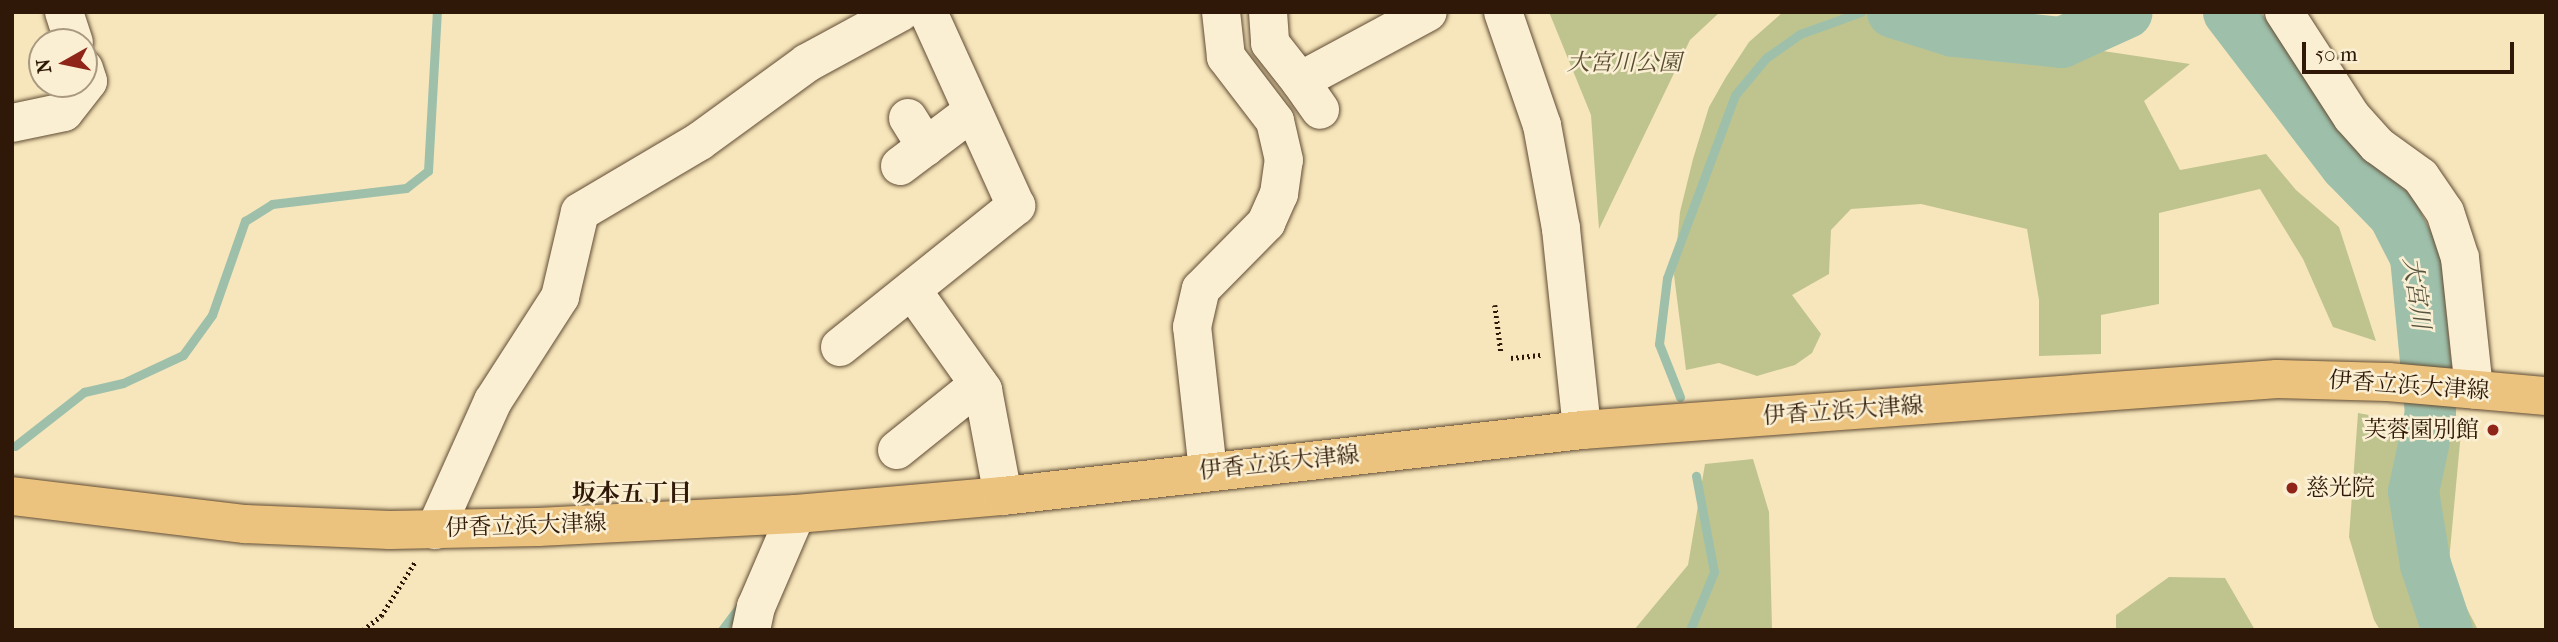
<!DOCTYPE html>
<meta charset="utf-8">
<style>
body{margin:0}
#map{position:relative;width:2558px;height:642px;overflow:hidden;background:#f7e6bb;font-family:"IM FELL French Canon","Noto Serif JP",serif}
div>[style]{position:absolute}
.green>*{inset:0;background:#bfc48e}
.stream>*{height:9px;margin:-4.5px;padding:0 4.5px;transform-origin:4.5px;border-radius:4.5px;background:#9ec0ab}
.river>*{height:51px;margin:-25.5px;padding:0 25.5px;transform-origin:25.5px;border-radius:25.5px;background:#9ec0ab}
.path>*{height:4.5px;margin-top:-2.25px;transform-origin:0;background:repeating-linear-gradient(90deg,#2f1807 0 2px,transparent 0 5.5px)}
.roads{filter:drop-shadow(0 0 2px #614c34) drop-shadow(0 0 2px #614c34)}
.minor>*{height:38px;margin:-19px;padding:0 19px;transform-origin:19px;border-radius:19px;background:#faefd3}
.major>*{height:38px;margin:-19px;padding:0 19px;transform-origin:19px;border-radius:19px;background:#ecc37e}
.dots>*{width:19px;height:19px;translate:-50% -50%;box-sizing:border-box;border:4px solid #faefd3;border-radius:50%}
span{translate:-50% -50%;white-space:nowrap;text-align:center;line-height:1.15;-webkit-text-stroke:5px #faefd3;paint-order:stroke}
.park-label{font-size:23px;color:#5a4c30;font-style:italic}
.street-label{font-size:23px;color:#2f1807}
.poi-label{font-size:23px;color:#2f1807}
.right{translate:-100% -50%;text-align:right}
.left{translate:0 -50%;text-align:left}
.water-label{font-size:24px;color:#565340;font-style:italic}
.neighbourhood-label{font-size:24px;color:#2f1807;font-weight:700}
.frame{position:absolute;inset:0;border:14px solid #2f1807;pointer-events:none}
.north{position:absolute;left:28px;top:28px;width:70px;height:70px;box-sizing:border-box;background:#faefd3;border:2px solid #a99981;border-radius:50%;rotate:261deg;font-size:19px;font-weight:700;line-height:28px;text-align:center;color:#2f1807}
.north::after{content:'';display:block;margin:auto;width:24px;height:32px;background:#8f2418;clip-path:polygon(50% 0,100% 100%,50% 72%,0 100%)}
.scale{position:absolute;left:2302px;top:42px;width:212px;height:32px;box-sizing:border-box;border:4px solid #2f1807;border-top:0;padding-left:9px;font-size:21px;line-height:24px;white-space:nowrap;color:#2f1807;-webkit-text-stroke:5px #faefd3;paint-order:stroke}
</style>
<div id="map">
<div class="green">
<i style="clip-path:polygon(1549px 12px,1720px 12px,1690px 40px,1599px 229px,1591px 115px)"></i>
<i style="clip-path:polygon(1783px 12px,1866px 12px,1876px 21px,1948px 43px,2103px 51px,2190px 64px,2144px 101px,2180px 170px,2266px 154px,2296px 190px,2339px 227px,2376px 341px,2333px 327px,2303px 259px,2260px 189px,2159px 213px,2159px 304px,2101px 315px,2101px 354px,2039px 356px,2039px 300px,2027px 229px,1921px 204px,1851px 209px,1831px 230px,1829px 274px,1792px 295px,1821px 334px,1812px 353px,1795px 365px,1757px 376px,1719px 363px,1686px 370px,1674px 275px,1680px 212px,1693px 159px,1709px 107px,1726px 77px,1749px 42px)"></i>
<i style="clip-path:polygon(2358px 413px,2461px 432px,2448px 572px,2478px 630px,2380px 630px,2374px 620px,2349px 537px)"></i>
<i style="clip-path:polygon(1753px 459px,1769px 512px,1772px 628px,1634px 630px,1688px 565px,1705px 464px)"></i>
<i style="clip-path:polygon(2169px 577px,2225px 578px,2255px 630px,2116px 630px,2116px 615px)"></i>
</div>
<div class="stream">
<i style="left:1680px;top:397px;width:57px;rotate:-111.6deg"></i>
<i style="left:1659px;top:344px;width:66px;rotate:-83.1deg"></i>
<i style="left:1667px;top:278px;width:195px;rotate:-69.6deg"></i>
<i style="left:1735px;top:95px;width:48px;rotate:-50deg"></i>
<i style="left:1766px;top:58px;width:42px;rotate:-35.2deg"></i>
<i style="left:1800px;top:34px;width:65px;rotate:-19.8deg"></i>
<i style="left:15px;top:446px;width:88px;rotate:-38deg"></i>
<i style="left:84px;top:392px;width:40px;rotate:-13deg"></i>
<i style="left:123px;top:383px;width:66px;rotate:-25deg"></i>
<i style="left:183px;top:355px;width:49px;rotate:-54.1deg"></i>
<i style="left:212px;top:315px;width:100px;rotate:-70.7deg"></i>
<i style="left:245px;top:221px;width:32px;rotate:-32deg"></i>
<i style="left:272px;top:204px;width:135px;rotate:-6.8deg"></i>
<i style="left:406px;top:188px;width:28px;rotate:-38deg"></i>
<i style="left:428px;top:171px;width:159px;rotate:-86.8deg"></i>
<i style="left:722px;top:630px;width:30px;rotate:-53deg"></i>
<i style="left:1690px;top:630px;width:63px;rotate:-67.5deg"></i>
<i style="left:1714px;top:572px;width:98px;rotate:-100.6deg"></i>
</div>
<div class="river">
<i style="left:1892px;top:12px;width:64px;rotate:17.3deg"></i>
<i style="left:1953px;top:31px;width:109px;rotate:5.8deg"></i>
<i style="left:2061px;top:42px;width:72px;rotate:-24.4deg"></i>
<i style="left:2228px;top:12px;width:193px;rotate:52.6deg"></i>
<i style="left:2345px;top:165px;width:69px;rotate:45.6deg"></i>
<i style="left:2393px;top:214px;width:48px;rotate:62.9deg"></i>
<i style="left:2415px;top:257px;width:156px;rotate:84.5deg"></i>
<i style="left:2430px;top:412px;width:81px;rotate:102.1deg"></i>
<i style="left:2413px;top:491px;width:74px;rotate:80.7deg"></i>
<i style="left:2425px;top:564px;width:70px;rotate:71.6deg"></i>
</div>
<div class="path">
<i style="left:1495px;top:305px;width:47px;rotate:82.7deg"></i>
<i style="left:1511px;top:358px;width:30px;rotate:-6deg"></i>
<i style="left:363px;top:630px;width:23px;rotate:-38deg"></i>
<i style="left:381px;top:616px;width:64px;rotate:-57.8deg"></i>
</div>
<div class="roads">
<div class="minor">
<i style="left:64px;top:12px;width:32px;rotate:72deg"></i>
<i style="left:1268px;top:12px;width:31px;rotate:86deg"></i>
<i style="left:1270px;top:43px;width:48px;rotate:51.7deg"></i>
<i style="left:1300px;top:81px;width:145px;rotate:-28.3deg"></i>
<i style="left:1503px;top:12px;width:120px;rotate:71deg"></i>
<i style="left:1542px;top:125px;width:106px;rotate:79.6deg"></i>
<i style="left:1561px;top:229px;width:202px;rotate:84deg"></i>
<i style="left:2284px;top:12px;width:125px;rotate:57.1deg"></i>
<i style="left:2352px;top:117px;width:38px;rotate:48deg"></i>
<i style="left:2377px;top:145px;width:54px;rotate:36deg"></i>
<i style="left:2421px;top:177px;width:42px;rotate:55.6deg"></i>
<i style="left:2445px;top:212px;width:48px;rotate:71.9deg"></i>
<i style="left:2460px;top:258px;width:132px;rotate:83.9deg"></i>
<i style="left:1300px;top:81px;width:35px;rotate:55deg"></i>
<i style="left:908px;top:118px;width:34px;rotate:58deg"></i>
<i style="left:12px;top:123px;width:53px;rotate:-11.9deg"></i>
<i style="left:64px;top:112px;width:39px;rotate:-52deg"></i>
<i style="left:88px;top:81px;width:13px;rotate:-108deg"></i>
<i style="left:900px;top:166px;width:91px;rotate:-37deg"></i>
<i style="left:912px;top:290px;width:123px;rotate:54.6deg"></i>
<i style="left:983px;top:390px;width:108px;rotate:79.3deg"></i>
<i style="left:840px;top:347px;width:226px;rotate:-38.7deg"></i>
<i style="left:1016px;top:206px;width:213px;rotate:-114.4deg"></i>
<i style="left:897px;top:450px;width:105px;rotate:-38.8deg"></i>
<i style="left:1208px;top:471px;width:145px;rotate:-96.3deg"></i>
<i style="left:1192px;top:327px;width:39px;rotate:-77deg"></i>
<i style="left:1201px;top:289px;width:93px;rotate:-45.4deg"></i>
<i style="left:1266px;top:223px;width:32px;rotate:-66deg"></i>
<i style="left:1279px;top:194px;width:34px;rotate:-82deg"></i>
<i style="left:1284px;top:160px;width:40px;rotate:-103deg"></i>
<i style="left:1275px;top:121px;width:81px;rotate:-127.4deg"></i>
<i style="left:1226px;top:57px;width:45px;rotate:-96.3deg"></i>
<i style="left:435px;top:530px;width:141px;rotate:-65.8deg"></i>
<i style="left:493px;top:401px;width:124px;rotate:-57.2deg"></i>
<i style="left:560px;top:297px;width:87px;rotate:-76.8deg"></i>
<i style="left:580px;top:212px;width:139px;rotate:-30.6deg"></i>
<i style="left:700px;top:141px;width:132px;rotate:-36.1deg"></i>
<i style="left:807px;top:63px;width:107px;rotate:-28.5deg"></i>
<i style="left:751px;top:630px;width:24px;rotate:-78deg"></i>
<i style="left:756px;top:607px;width:101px;rotate:-66.7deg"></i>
</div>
<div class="major">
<i style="left:12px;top:496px;width:235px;rotate:6.9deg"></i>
<i style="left:245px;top:524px;width:145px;rotate:2.4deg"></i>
<i style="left:390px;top:530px;width:148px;rotate:-1.2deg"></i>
<i style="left:538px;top:527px;width:258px;rotate:-2.9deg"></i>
<i style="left:796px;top:514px;width:208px;rotate:-5deg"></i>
<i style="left:1003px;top:496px;width:583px;rotate:-6.5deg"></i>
<i style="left:1582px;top:430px;width:697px;rotate:-4.2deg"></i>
<i style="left:2277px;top:379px;width:111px;rotate:1.5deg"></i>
<i style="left:2388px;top:382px;width:159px;rotate:5.1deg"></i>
</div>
</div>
<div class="dots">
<i style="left:2493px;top:430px;background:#8f2418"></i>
<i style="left:2292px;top:488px;background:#8f2418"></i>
</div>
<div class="park-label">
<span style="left:1624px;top:63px">大宮川公園</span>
</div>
<div class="street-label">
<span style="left:2409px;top:386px;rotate:4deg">伊香立浜大津線</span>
<span style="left:1843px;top:411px;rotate:-4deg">伊香立浜大津線</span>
<span style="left:1279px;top:463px;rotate:-6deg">伊香立浜大津線</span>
<span style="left:526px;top:526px;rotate:-2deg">伊香立浜大津線</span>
</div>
<div class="poi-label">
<span class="right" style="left:2479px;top:430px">芙蓉園別館</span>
<span class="left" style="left:2306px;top:488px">慈光院</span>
</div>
<div class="water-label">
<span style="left:2416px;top:293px;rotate:82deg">大宮川</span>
</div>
<div class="neighbourhood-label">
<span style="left:632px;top:494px">坂本五丁目</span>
</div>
<div class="frame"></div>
<div class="north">N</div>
<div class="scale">50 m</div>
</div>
